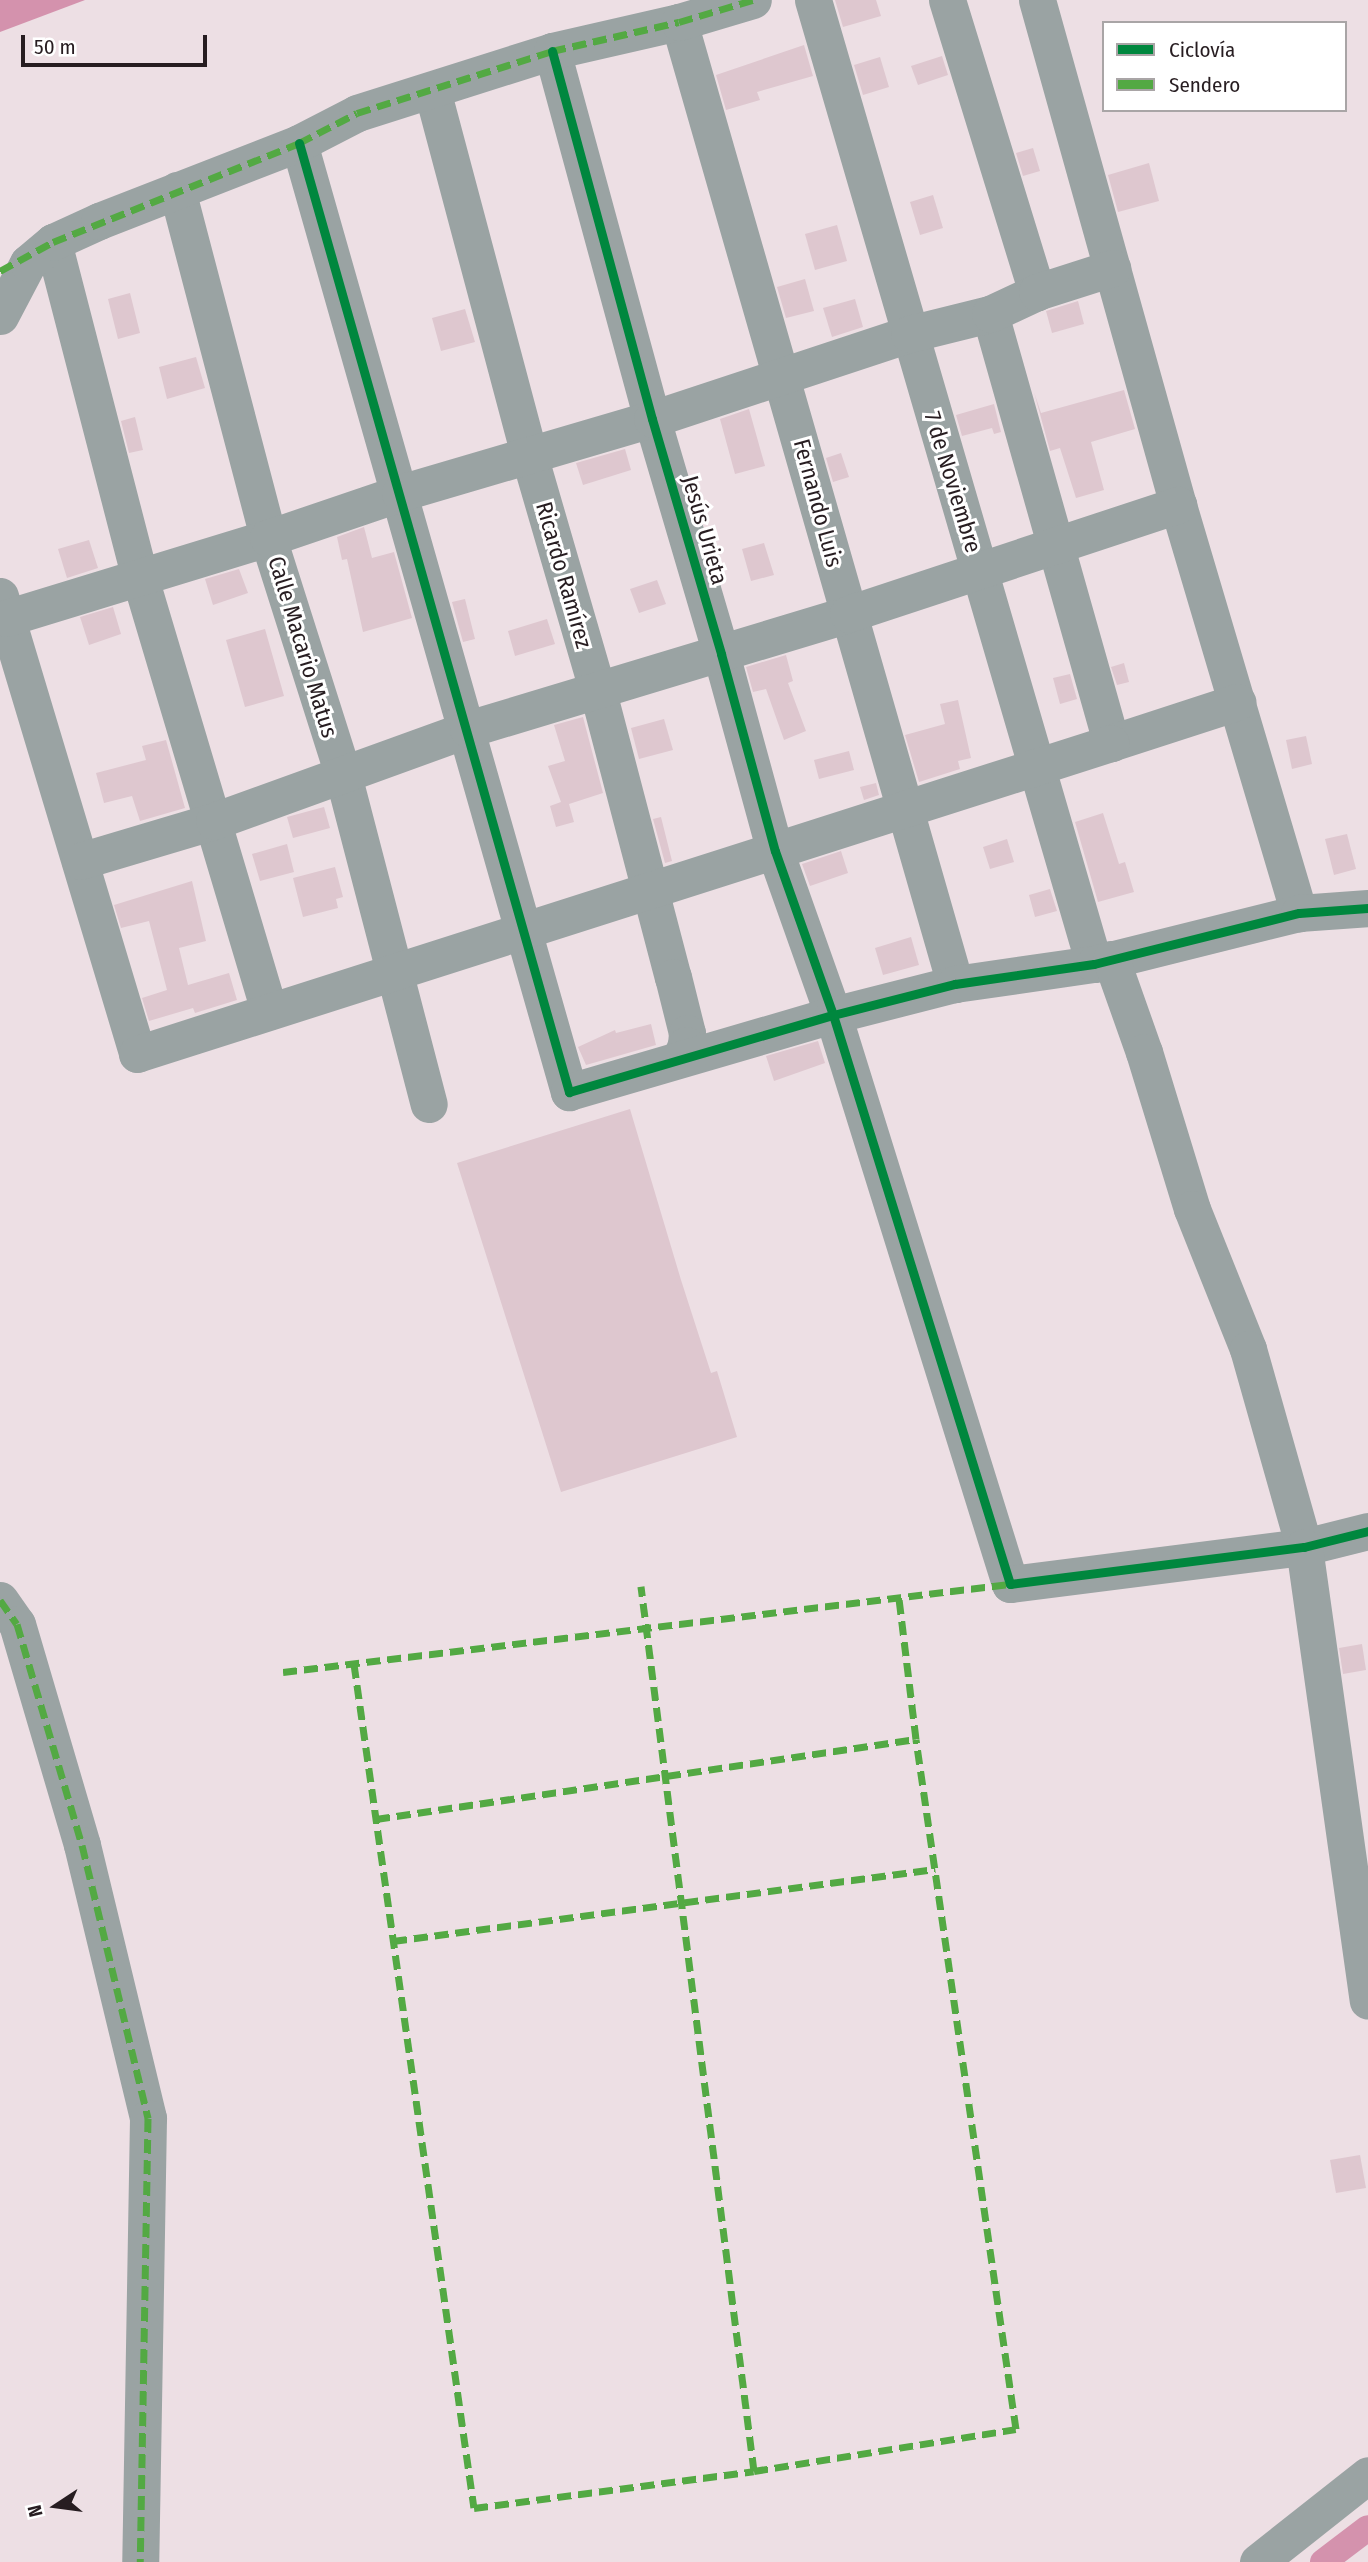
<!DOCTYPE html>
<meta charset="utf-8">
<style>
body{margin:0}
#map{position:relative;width:1368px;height:2562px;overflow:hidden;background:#eddfe4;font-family:"Fira Sans Condensed",sans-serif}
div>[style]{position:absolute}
.water>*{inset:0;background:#d492ad}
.canal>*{height:26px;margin:-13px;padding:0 13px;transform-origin:13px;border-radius:13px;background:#d492ad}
.building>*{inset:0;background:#dec7cf}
.minor>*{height:37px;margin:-18.5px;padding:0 18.5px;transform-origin:18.5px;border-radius:18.5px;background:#9aa3a3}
.quiet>*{height:7px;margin-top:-3.5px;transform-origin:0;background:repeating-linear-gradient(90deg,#53a943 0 14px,transparent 0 21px)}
.cycleway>*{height:9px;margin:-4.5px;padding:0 4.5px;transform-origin:4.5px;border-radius:4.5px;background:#00873e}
span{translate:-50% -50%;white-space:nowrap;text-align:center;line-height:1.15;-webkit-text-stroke:6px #fff;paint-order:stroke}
.street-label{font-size:23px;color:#271d21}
.legend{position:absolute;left:1102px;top:21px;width:245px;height:91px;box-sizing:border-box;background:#fff;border:2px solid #a9a5a6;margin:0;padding:9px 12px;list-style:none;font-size:21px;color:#271d21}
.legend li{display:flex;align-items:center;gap:14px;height:35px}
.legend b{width:35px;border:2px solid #a9a5a6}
.north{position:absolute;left:21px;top:2471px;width:70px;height:70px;-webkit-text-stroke:5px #fff;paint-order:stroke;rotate:257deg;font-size:19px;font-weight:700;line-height:28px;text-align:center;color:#271d21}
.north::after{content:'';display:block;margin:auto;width:24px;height:32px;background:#271d21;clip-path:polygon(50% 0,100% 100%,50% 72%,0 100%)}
.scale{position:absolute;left:21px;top:35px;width:186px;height:32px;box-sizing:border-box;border:4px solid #271d21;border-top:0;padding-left:9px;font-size:21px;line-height:24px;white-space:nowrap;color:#271d21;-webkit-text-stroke:5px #fff;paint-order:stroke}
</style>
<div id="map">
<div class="water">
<i style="clip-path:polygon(0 0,85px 0,0 32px)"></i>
</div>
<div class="canal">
<i style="left:1323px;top:2562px;width:56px;rotate:-37.1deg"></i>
</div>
<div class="building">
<i style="clip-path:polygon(835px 0,876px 0,881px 16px,843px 27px)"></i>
<i style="clip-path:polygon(804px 45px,813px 76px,757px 92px,760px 100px,726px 110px,716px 75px)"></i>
<i style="clip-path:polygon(942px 56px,948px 75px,918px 85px,911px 66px)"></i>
<i style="clip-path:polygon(880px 57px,889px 87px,863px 95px,854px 65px)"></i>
<i style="clip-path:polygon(1033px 148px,1040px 171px,1023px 176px,1016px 153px)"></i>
<i style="clip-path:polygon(1149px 163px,1159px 201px,1118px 212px,1108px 175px)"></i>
<i style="clip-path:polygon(933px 195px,943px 228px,920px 235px,910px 202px)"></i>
<i style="clip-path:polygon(837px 225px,847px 261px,815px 270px,805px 234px)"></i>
<i style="clip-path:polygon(805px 279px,814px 311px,786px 318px,777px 287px)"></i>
<i style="clip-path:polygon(130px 293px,140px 333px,118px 339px,108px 299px)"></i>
<i style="clip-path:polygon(855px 299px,863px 327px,832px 337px,823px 308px)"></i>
<i style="clip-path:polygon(1078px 301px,1084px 324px,1052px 333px,1046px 311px)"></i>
<i style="clip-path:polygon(465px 309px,475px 342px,441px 351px,432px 318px)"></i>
<i style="clip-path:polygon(196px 357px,205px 388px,167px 399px,159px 367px)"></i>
<i style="clip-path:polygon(1124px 390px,1135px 429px,1091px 442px,1104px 490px,1076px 498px,1060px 448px,1050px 451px,1034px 392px,1041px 413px)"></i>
<i style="clip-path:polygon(994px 404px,1001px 432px,994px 434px,992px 428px,962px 436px,956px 415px)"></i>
<i style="clip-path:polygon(749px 409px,765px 466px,735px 474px,720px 419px)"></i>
<i style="clip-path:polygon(135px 417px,143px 450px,129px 453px,121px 421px)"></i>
<i style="clip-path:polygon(625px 449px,631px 470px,583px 485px,576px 463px)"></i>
<i style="clip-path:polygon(841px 453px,849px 477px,833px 482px,826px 458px)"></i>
<i style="clip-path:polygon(364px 527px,372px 558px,394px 552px,412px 618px,363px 632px,347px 559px,342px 560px,337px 537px)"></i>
<i style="clip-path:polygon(89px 540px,98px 568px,67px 578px,58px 549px)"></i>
<i style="clip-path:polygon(764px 543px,774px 575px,751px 581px,742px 549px)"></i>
<i style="clip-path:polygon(239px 569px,248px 593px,213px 605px,205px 579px)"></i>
<i style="clip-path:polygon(657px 580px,666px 604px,639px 613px,630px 589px)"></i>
<i style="clip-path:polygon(465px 599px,475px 639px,463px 642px,452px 602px)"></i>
<i style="clip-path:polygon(113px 607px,121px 634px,89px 645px,80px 617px)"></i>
<i style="clip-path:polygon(547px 619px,555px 644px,515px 656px,508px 631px)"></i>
<i style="clip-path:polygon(265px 629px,284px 696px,245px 707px,226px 640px)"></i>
<i style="clip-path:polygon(786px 655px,793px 681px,788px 683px,806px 731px,784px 740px,766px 689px,753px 692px,746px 667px)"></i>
<i style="clip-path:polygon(1124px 663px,1129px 682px,1117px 685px,1111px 667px)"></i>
<i style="clip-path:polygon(1070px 674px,1077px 699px,1060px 704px,1053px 678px)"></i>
<i style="clip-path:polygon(958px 700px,971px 758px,958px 761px,960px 769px,919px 782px,905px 735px,945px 724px,940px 704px)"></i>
<i style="clip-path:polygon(583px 717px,603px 793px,569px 804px,574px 822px,556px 827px,550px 806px,561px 802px,548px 766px,565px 761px,554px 725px)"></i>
<i style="clip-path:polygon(664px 719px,673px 750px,639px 759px,631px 728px)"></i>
<i style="clip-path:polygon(1306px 736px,1312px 764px,1292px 769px,1286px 740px)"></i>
<i style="clip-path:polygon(166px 740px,185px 808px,140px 821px,132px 796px,104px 803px,96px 773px,146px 760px,142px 746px)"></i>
<i style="clip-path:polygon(849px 751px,854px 770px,819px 779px,814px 760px)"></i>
<i style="clip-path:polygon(876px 783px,879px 795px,864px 800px,860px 787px)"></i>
<i style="clip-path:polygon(324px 807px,330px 828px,293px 838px,287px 817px)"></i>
<i style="clip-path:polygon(1103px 813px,1119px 864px,1125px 862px,1134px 892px,1098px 902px,1075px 822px)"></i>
<i style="clip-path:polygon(661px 817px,672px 861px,665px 863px,653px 819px)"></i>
<i style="clip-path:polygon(1347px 834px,1356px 869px,1334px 875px,1325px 839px)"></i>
<i style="clip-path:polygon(1007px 839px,1014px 862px,990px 869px,983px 847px)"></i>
<i style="clip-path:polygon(287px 844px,294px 872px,260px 881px,252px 854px)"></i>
<i style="clip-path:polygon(841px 851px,848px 873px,810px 886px,802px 864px)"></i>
<i style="clip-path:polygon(335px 867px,343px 897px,336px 899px,338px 908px,303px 917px,293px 878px)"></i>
<i style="clip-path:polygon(192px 881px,206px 941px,179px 948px,188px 985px,229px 973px,237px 1000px,195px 1013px,193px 1008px,149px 1021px,142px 998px,167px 990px,149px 921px,121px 928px,114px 905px)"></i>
<i style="clip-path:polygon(1050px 889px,1057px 911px,1035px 917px,1029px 895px)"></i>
<i style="clip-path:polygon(911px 937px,919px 965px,883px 975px,875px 948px)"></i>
<i style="clip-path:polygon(651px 1024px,656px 1045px,586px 1065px,578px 1047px,615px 1030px,616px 1033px)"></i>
<i style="clip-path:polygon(818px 1041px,825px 1063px,774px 1081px,766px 1056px)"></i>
<i style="clip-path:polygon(630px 1109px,681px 1280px,711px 1373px,717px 1371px,737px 1437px,561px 1492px,457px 1163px)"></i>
<i style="clip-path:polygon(1362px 1644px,1366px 1670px,1343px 1674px,1339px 1648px)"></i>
<i style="clip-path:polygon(1360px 2155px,1366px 2188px,1336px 2193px,1330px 2160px)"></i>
</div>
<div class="minor">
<i style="left:813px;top:0;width:1004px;rotate:73.75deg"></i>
<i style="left:947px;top:0;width:306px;rotate:72.9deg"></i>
<i style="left:1037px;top:0;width:524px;rotate:74.4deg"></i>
<i style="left:1178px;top:505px;width:426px;rotate:73.5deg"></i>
<i style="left:679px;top:22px;width:1001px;rotate:73.99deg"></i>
<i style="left:552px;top:51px;width:381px;rotate:74.8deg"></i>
<i style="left:652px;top:419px;width:245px;rotate:73.6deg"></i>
<i style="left:721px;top:654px;width:204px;rotate:74.7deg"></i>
<i style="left:775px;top:851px;width:174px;rotate:70.5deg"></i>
<i style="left:833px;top:1015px;width:596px;rotate:72.72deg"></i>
<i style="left:1010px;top:1584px;width:296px;rotate:-7.2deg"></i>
<i style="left:1304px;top:1547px;width:66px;rotate:-14deg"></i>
<i style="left:432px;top:90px;width:378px;rotate:75.1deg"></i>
<i style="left:529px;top:455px;width:247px;rotate:73.8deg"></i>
<i style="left:598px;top:692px;width:295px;rotate:75.3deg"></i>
<i style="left:673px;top:977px;width:58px;rotate:76deg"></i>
<i style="left:687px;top:1033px;width:12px;rotate:95deg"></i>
<i style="left:686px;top:1045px;width:15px;rotate:113deg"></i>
<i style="left:299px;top:143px;width:987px;rotate:74.12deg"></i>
<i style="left:569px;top:1092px;width:275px;rotate:-16.3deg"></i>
<i style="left:833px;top:1015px;width:126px;rotate:-14.3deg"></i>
<i style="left:955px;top:984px;width:140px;rotate:-8.2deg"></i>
<i style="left:1094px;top:964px;width:211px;rotate:-14deg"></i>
<i style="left:1299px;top:913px;width:69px;rotate:-4.1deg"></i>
<i style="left:177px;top:190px;width:360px;rotate:75.3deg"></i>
<i style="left:268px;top:538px;width:249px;rotate:72.4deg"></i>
<i style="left:343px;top:775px;width:340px;rotate:75.4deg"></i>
<i style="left:53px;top:242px;width:347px;rotate:75.5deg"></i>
<i style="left:140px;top:578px;width:452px;rotate:73.4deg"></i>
<i style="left:990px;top:314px;width:446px;rotate:74.2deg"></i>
<i style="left:1111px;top:743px;width:133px;rotate:-18deg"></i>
<i style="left:0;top:316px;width:60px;rotate:-62.2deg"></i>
<i style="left:28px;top:263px;width:33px;rotate:-40deg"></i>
<i style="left:53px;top:242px;width:51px;rotate:-24.5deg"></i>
<i style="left:99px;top:221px;width:215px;rotate:-21.3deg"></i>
<i style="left:299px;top:143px;width:65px;rotate:-27.3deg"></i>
<i style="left:357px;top:113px;width:205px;rotate:-17.6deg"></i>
<i style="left:552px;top:51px;width:130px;rotate:-12.9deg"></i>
<i style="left:679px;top:22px;width:77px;rotate:-16.6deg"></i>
<i style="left:0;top:596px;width:478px;rotate:73.3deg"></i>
<i style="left:137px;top:1054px;width:1022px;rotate:-17.71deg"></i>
<i style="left:6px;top:618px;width:274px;rotate:-17deg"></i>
<i style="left:268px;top:538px;width:139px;rotate:-18.8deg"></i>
<i style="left:400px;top:493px;width:263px;rotate:-16.4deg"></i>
<i style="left:652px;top:419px;width:271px;rotate:-18.3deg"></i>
<i style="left:909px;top:334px;width:83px;rotate:-13.9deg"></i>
<i style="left:990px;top:314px;width:52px;rotate:-25.1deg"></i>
<i style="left:1037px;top:292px;width:79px;rotate:-17.7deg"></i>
<i style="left:80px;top:861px;width:140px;rotate:-16.6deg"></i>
<i style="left:214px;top:821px;width:270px;rotate:-19.9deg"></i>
<i style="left:468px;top:729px;width:397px;rotate:-16.8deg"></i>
<i style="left:848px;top:614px;width:348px;rotate:-18.3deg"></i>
<i style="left:1111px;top:959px;width:99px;rotate:70.5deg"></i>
<i style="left:1144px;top:1052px;width:164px;rotate:73deg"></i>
<i style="left:1192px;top:1209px;width:151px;rotate:68.2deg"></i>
<i style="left:1248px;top:1349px;width:206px;rotate:74.2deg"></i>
<i style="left:1304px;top:1547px;width:458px;rotate:82deg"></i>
<i style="left:0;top:1600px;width:29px;rotate:55deg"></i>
<i style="left:17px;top:1624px;width:230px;rotate:73.6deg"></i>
<i style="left:82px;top:1845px;width:281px;rotate:76.4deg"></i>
<i style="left:148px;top:2118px;width:444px;rotate:91deg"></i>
<i style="left:1258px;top:2562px;width:140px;rotate:-38.3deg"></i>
</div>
<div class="quiet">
<i style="left:0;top:271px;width:60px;rotate:-28.7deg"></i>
<i style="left:53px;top:242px;width:265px;rotate:-21.9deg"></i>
<i style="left:299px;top:143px;width:65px;rotate:-27.3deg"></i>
<i style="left:357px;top:113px;width:205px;rotate:-17.6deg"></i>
<i style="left:552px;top:51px;width:130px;rotate:-12.9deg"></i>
<i style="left:679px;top:22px;width:77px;rotate:-16.6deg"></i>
<i style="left:0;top:1600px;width:29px;rotate:55deg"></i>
<i style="left:17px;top:1624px;width:230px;rotate:73.6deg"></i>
<i style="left:82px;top:1845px;width:281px;rotate:76.4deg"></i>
<i style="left:148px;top:2118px;width:444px;rotate:91deg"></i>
<i style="left:354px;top:1664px;width:852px;rotate:81.91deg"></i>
<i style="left:474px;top:2508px;width:282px;rotate:-7.5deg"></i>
<i style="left:754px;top:2471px;width:892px;rotate:-97.28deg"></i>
<i style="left:283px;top:1672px;width:732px;rotate:-6.9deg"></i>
<i style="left:376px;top:1819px;width:546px;rotate:-8.43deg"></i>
<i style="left:393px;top:1941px;width:547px;rotate:-7.57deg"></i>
<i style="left:754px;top:2471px;width:265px;rotate:-9.1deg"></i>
<i style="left:1016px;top:2429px;width:697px;rotate:-98.25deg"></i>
<i style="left:916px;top:1739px;width:142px;rotate:-96.9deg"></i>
</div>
<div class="cycleway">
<i style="left:552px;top:51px;width:381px;rotate:74.8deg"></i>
<i style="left:652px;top:419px;width:245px;rotate:73.6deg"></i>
<i style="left:721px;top:654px;width:204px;rotate:74.7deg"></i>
<i style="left:775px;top:851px;width:174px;rotate:70.5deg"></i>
<i style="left:833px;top:1015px;width:596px;rotate:72.72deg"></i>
<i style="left:1010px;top:1584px;width:296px;rotate:-7.2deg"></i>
<i style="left:1304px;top:1547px;width:66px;rotate:-14deg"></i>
<i style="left:299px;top:143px;width:987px;rotate:74.12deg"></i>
<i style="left:569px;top:1092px;width:275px;rotate:-16.3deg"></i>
<i style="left:833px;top:1015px;width:126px;rotate:-14.3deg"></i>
<i style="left:955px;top:984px;width:140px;rotate:-8.2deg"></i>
<i style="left:1094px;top:964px;width:211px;rotate:-14deg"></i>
<i style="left:1299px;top:913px;width:69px;rotate:-4.1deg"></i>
</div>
<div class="street-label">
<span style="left:953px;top:482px;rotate:73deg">7 de Noviembre</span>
<span style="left:818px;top:503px;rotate:75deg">Fernando Luis</span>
<span style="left:705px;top:530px;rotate:74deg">Jesús Urieta</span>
<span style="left:564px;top:575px;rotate:74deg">Ricardo Ramírez</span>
<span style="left:303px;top:647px;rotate:73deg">Calle Macario Matus</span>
</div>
<ul class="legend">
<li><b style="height:9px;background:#00873e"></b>Ciclovía</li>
<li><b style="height:9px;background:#53a943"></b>Sendero</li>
</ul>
<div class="north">N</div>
<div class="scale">50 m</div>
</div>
